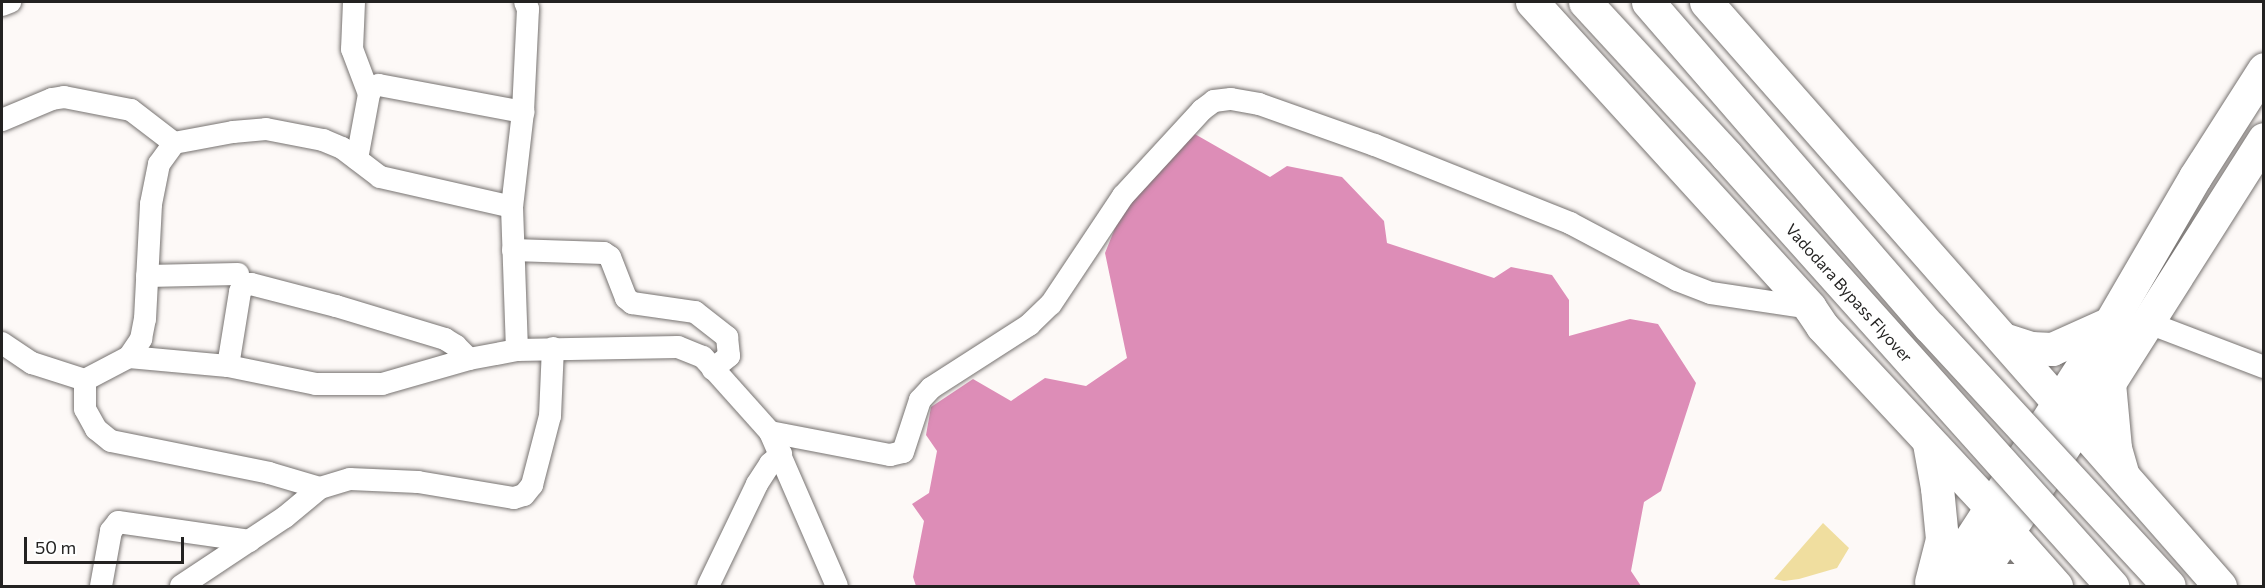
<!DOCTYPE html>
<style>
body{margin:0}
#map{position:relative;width:2265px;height:588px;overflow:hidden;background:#fdf9f7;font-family:Commissioner,sans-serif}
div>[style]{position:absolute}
.green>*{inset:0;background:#f0de9f}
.water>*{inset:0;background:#dd8db7}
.roads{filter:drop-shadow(0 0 2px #777371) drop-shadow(0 0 2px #777371)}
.street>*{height:22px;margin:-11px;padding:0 11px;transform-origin:11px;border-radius:11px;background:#fff}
.secondary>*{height:33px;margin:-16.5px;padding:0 16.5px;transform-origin:16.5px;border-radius:16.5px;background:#fff}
.primary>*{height:33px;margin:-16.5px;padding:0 16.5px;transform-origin:16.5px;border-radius:16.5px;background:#fff}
.bridges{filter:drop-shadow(0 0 2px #777371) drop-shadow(0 0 2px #777371)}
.highway-bridge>*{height:33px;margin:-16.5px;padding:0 16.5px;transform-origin:16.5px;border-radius:16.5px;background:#fff}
span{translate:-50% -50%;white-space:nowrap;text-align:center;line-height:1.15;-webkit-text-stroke:6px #fff;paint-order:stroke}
.street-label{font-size:16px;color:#232221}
.frame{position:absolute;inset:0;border:3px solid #232221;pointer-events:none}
.scale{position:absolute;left:24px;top:537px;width:160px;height:27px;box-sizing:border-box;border:3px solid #232221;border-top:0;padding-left:8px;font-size:18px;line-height:21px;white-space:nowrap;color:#232221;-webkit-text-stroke:4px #fff;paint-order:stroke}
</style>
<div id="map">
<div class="green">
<i style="clip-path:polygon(1823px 523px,1849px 548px,1837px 568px,1799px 579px,1784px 581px,1774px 579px)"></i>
</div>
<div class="water">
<i style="clip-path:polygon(1193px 133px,1270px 177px,1287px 166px,1342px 177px,1384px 221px,1387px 243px,1494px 278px,1511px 267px,1552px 275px,1569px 300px,1569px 336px,1630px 319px,1658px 324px,1696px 383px,1661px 491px,1644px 502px,1631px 571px,1641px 586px,916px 586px,913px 577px,924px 521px,912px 504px,929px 493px,937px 451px,926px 435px,931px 407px,973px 379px,1011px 401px,1045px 378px,1086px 386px,1127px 358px,1105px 253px,1132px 186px)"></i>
</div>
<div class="roads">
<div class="street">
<i style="left:354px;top:2px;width:47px;rotate:92.4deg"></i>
<i style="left:352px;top:49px;width:48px;rotate:69.3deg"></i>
<i style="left:525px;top:2px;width:8px;rotate:67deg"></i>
<i style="left:528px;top:9px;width:103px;rotate:92.8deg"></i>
<i style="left:523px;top:112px;width:96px;rotate:96.6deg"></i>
<i style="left:512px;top:207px;width:143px;rotate:88deg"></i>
<i style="left:517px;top:350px;width:161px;rotate:-1.1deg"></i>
<i style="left:678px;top:347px;width:27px;rotate:22deg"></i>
<i style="left:703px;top:357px;width:101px;rotate:48.2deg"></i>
<i style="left:770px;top:432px;width:168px;rotate:66.5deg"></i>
<i style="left:2px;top:5px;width:9px;rotate:-21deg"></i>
<i style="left:2px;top:120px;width:54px;rotate:-22.8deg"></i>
<i style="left:52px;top:99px;width:12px;rotate:-9deg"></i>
<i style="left:64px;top:97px;width:68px;rotate:11deg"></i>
<i style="left:131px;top:110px;width:54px;rotate:37.5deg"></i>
<i style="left:357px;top:159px;width:66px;rotate:-79.5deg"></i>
<i style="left:369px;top:94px;width:8px;rotate:-67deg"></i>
<i style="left:372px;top:87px;width:7px;rotate:-16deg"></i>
<i style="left:379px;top:85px;width:147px;rotate:10.6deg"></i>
<i style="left:513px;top:250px;width:91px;rotate:1.9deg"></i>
<i style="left:604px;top:253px;width:7px;rotate:34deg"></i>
<i style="left:610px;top:257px;width:44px;rotate:68.7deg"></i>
<i style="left:626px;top:298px;width:8px;rotate:40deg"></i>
<i style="left:632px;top:303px;width:64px;rotate:8.1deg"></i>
<i style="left:695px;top:312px;width:41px;rotate:38deg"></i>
<i style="left:727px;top:337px;width:19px;rotate:84deg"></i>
<i style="left:729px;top:356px;width:21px;rotate:141deg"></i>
<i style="left:147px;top:276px;width:91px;rotate:-1.3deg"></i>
<i style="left:2146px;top:322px;width:126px;rotate:20.9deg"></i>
<i style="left:2px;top:343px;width:36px;rotate:34deg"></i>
<i style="left:32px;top:363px;width:56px;rotate:17.8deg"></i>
<i style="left:85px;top:380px;width:50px;rotate:-27.6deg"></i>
<i style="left:129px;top:357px;width:22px;rotate:-56deg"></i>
<i style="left:141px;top:339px;width:20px;rotate:-79deg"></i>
<i style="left:145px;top:319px;width:115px;rotate:-87deg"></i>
<i style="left:151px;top:204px;width:41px;rotate:-78.7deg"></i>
<i style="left:159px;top:164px;width:26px;rotate:-54deg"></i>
<i style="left:174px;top:143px;width:60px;rotate:-10.6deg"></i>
<i style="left:233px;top:132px;width:33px;rotate:-5deg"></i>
<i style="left:266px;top:129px;width:58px;rotate:10.9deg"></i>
<i style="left:323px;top:140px;width:21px;rotate:23deg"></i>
<i style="left:342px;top:148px;width:48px;rotate:37.3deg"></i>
<i style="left:380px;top:177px;width:135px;rotate:12.8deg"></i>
<i style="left:129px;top:357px;width:99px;rotate:5.2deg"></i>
<i style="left:228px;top:366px;width:90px;rotate:11.6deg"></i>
<i style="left:316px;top:384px;width:66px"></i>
<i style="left:382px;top:384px;width:91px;rotate:-16deg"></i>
<i style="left:469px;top:359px;width:49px;rotate:-10.6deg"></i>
<i style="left:228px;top:366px;width:75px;rotate:-80.8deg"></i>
<i style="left:240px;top:292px;width:8px;rotate:-67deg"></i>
<i style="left:243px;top:285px;width:8px;rotate:-7deg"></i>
<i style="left:251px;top:284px;width:88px;rotate:14.5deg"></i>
<i style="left:336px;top:306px;width:114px;rotate:16.8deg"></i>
<i style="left:445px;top:339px;width:13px;rotate:32deg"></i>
<i style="left:456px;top:346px;width:18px;rotate:45deg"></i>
<i style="left:85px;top:380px;width:29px;rotate:90deg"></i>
<i style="left:85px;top:409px;width:23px;rotate:61deg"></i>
<i style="left:96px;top:429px;width:19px;rotate:39deg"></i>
<i style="left:111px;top:441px;width:161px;rotate:11.4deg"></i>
<i style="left:269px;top:473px;width:53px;rotate:16.4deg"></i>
<i style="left:770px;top:432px;width:122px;rotate:10.9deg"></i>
<i style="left:890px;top:455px;width:13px;rotate:-13deg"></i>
<i style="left:903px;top:452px;width:55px;rotate:-71.9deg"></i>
<i style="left:920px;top:400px;width:16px;rotate:-47deg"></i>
<i style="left:931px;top:388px;width:117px;rotate:-32.7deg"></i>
<i style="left:1029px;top:325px;width:30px;rotate:-44deg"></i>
<i style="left:1051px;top:304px;width:130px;rotate:-56.3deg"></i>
<i style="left:1123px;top:196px;width:117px;rotate:-47.4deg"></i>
<i style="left:1202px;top:110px;width:15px;rotate:-37deg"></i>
<i style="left:1214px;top:101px;width:17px;rotate:-7deg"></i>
<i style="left:1231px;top:99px;width:28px;rotate:10deg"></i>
<i style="left:1259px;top:104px;width:123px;rotate:19.5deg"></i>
<i style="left:1375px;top:145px;width:210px;rotate:21.8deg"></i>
<i style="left:1570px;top:223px;width:121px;rotate:28deg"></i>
<i style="left:1677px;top:280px;width:36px;rotate:21deg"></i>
<i style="left:1711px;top:293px;width:100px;rotate:8.6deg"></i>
<i style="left:101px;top:586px;width:56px;rotate:-79.7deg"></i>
<i style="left:111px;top:531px;width:11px;rotate:-52deg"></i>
<i style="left:118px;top:522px;width:133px;rotate:8.2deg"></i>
<i style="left:181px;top:586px;width:125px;rotate:-33.6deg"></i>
<i style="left:285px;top:517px;width:45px;rotate:-39.6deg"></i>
<i style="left:320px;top:488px;width:31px;rotate:-17deg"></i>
<i style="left:350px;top:479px;width:68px;rotate:2.5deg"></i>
<i style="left:418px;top:482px;width:97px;rotate:9.5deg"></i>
<i style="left:514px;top:498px;width:10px;rotate:-17deg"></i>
<i style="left:524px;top:495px;width:13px;rotate:-51deg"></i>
<i style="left:532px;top:485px;width:71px;rotate:-75.4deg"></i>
<i style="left:550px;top:416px;width:68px;rotate:-87.5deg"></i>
<i style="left:708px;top:586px;width:113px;rotate:-64.3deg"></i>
<i style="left:757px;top:484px;width:24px;rotate:-57deg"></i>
<i style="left:770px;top:464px;width:15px;rotate:-42deg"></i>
</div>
<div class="secondary">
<i style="left:1532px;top:2px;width:413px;rotate:47.7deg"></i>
<i style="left:1810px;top:308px;width:22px;rotate:56deg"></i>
<i style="left:1822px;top:326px;width:246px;rotate:47deg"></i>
<i style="left:1990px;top:506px;width:33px;rotate:55deg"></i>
<i style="left:2009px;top:533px;width:71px;rotate:48.4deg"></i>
<i style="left:1706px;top:2px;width:778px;rotate:48.65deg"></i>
</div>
<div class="primary">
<i style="left:2006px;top:340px;width:26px;rotate:18deg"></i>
<i style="left:2031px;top:348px;width:21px;rotate:3deg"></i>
<i style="left:2052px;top:349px;width:64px;rotate:-24.1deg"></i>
<i style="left:2109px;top:383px;width:65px;rotate:84.7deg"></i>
<i style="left:2115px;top:448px;width:25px;rotate:74deg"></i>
<i style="left:1929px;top:443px;width:46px;rotate:79.9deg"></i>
<i style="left:1937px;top:488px;width:51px;rotate:84.4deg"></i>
<i style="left:1942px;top:539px;width:44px;rotate:104.3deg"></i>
<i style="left:1940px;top:586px;width:313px;rotate:-57.1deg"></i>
<i style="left:2110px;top:323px;width:169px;rotate:-59.8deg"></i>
<i style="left:2195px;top:177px;width:128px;rotate:-57.4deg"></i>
<i style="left:1972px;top:586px;width:194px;rotate:-56.6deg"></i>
<i style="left:2079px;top:424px;width:51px;rotate:-53.8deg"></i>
<i style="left:2109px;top:383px;width:289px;rotate:-57.6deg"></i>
<i style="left:1981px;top:586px;width:16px;rotate:-22deg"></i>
<i style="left:1996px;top:580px;width:33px"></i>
<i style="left:2029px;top:580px;width:17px;rotate:21deg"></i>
</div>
</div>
<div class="bridges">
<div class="highway-bridge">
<i style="left:1585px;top:2px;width:208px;rotate:47.3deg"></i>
<i style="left:1726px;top:155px;width:579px;rotate:48.15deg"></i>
<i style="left:1648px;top:2px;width:430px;rotate:49.1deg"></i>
<i style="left:1930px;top:327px;width:352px;rotate:47.3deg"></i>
</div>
</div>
<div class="street-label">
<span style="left:1849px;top:293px;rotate:48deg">Vadodara Bypass Flyover</span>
</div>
<div class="frame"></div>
<div class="scale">50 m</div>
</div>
